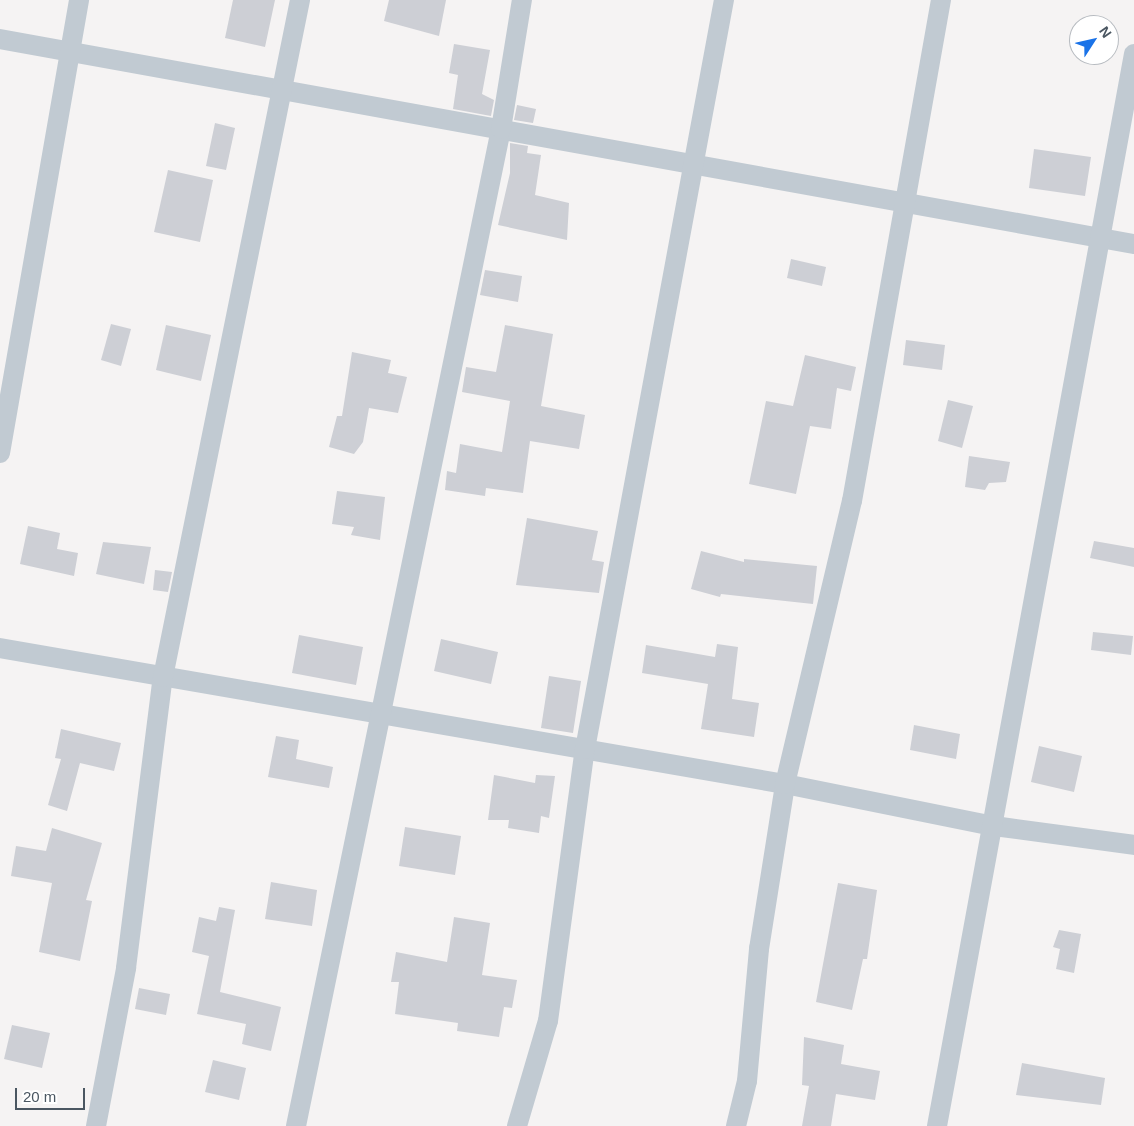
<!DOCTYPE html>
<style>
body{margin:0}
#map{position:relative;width:1134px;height:1126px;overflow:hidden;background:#f5f3f3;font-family:Arial,sans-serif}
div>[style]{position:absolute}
.building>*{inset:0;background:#cdcfd5}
.minor>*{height:20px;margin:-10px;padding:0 10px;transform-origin:10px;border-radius:10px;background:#c1cad2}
span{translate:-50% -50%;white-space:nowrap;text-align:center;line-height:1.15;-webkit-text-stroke:4px #fff;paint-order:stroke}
.north{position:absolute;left:1069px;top:15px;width:50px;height:50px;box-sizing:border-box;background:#fff;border:1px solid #b7bbc0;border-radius:50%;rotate:55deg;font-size:14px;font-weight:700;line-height:20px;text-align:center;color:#4a5661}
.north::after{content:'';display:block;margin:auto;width:18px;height:22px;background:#1a73e8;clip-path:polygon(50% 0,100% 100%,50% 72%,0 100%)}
.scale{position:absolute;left:15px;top:1088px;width:70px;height:22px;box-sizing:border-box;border:2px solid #4a5661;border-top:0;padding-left:6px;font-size:15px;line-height:18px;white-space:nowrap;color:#4a5661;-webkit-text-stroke:4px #fff;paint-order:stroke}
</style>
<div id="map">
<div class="building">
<i style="clip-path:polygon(233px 0,275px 0,265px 47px,225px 38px)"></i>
<i style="clip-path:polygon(389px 0,446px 0,439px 36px,384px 21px)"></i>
<i style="clip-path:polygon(454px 44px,490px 50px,482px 94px,494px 100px,491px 116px,453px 109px,458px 75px,449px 73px)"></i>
<i style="clip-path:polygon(517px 105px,536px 109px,533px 123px,514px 120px)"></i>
<i style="clip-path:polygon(215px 123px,235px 128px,226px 170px,206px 166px)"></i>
<i style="clip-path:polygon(510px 143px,528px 146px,527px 153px,541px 155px,535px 195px,569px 203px,567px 240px,498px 225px,510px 173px)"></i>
<i style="clip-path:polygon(1034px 149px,1091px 157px,1085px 196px,1029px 188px)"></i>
<i style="clip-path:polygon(168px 170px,213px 180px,200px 242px,154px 232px)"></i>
<i style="clip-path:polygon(791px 259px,826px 267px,822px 286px,787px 278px)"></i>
<i style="clip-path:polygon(485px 270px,522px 276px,518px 302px,480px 295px)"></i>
<i style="clip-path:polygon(111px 324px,131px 329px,121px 366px,101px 360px)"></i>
<i style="clip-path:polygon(166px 325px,211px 335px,201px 381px,156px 370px)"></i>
<i style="clip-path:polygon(505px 325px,553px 334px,541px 406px,585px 415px,579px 449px,530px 441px,523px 493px,486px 488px,485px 496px,445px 490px,447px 471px,456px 473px,460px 444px,502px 452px,510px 401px,462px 392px,466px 367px,496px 372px)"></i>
<i style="clip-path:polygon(906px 340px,945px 345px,942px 370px,903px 365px)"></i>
<i style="clip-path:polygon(352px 352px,391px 360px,388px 373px,407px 377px,398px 413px,369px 408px,363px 442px,354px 454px,329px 447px,337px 416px,342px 416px)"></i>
<i style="clip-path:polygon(805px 355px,856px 367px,851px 391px,837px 388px,831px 429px,810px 426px,796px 494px,749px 484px,766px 401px,793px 406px)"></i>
<i style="clip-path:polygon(948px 400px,973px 406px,962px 448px,938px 441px)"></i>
<i style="clip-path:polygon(969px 456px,1010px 462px,1006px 482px,989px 483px,985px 490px,965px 487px)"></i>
<i style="clip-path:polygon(337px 491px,385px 497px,380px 540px,351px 535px,354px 527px,332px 524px)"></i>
<i style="clip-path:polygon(527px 518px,598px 531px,592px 560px,604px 562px,599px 593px,516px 585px)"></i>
<i style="clip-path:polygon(28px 526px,60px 533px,57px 549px,78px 553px,74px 576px,20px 564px)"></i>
<i style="clip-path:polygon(1094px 541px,1134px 548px,1134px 567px,1090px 558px)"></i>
<i style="clip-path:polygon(103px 542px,151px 547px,144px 584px,96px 574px)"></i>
<i style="clip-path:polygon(701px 551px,744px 562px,744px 559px,817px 566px,813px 604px,721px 594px,720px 597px,691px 589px)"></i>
<i style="clip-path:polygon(155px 570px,172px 572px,168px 592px,153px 590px)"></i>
<i style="clip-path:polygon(1093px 632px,1133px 636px,1131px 655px,1091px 650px)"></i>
<i style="clip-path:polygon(299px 635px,363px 647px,356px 685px,292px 673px)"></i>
<i style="clip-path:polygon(441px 639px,498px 652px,491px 684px,434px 671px)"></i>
<i style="clip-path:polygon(717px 644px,738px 647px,732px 699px,759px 703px,754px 737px,701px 729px,708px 684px,642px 673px,646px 645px,715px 657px)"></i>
<i style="clip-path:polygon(549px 676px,581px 681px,573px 733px,541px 728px)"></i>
<i style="clip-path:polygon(914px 725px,960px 734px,956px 759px,910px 750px)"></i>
<i style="clip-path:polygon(61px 729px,121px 743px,114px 771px,80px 763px,67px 811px,48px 805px,61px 759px,55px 758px)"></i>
<i style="clip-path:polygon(276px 736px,299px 740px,296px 759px,333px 767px,329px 788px,268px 777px)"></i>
<i style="clip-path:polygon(1039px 746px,1082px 756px,1074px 792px,1031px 782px)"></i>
<i style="clip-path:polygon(494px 775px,535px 783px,536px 775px,555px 776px,549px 818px,541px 816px,539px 833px,508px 828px,509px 820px,488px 820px)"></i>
<i style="clip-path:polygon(405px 827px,461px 836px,455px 875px,399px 866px)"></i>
<i style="clip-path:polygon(52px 828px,102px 843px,86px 900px,92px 901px,80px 961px,39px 952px,52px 883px,11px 876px,16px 846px,46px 851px)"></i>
<i style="clip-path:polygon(271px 882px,317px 890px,312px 926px,265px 919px)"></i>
<i style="clip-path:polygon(838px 883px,877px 890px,867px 959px,863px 959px,852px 1010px,816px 1002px)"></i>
<i style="clip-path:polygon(219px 907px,235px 910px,220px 992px,281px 1007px,271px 1051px,242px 1044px,246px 1024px,197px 1014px,209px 956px,192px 952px,199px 917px,216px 921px)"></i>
<i style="clip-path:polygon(454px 917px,490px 923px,482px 975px,517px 980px,512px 1008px,504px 1007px,499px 1037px,457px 1031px,458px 1023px,395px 1014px,399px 982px,391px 982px,396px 952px,447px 962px)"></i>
<i style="clip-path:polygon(1059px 930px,1081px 934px,1074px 973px,1056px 969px,1060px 949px,1053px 947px)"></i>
<i style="clip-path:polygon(139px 988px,170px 994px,166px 1015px,135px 1009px)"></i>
<i style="clip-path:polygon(12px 1025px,50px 1033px,42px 1068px,4px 1059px)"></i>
<i style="clip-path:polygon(804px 1037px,844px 1045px,841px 1064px,880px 1071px,875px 1100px,836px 1094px,831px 1126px,802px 1126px,809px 1086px,802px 1085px)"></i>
<i style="clip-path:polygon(213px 1060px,246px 1068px,239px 1100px,205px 1092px)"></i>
<i style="clip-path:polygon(1022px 1063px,1105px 1078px,1101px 1105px,1016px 1095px)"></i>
</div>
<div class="minor">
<i style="left:0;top:39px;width:1152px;rotate:10.25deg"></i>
<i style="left:0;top:453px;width:460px;rotate:-80.1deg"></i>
<i style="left:0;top:648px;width:797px;rotate:9.83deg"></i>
<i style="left:785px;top:784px;width:213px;rotate:11.4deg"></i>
<i style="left:994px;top:826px;width:141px;rotate:7.7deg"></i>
<i style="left:96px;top:1126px;width:161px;rotate:-79.2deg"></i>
<i style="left:126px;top:968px;width:293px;rotate:-82.8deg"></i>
<i style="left:163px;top:677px;width:691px;rotate:-78.56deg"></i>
<i style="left:296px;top:1126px;width:1018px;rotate:-78.38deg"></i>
<i style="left:501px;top:129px;width:131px;rotate:-80.8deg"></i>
<i style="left:517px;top:1126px;width:109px;rotate:-73.6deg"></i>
<i style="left:548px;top:1021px;width:275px;rotate:-82.3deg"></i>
<i style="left:585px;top:749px;width:762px;rotate:-79.49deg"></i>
<i style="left:736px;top:1126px;width:46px;rotate:-76.3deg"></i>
<i style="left:747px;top:1081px;width:133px;rotate:-84.8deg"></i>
<i style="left:759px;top:949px;width:167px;rotate:-81deg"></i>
<i style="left:785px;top:784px;width:291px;rotate:-76.7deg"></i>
<i style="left:852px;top:501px;width:509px;rotate:-79.93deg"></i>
<i style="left:937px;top:1126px;width:1090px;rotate:-79.59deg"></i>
</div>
<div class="north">N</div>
<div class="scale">20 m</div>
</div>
